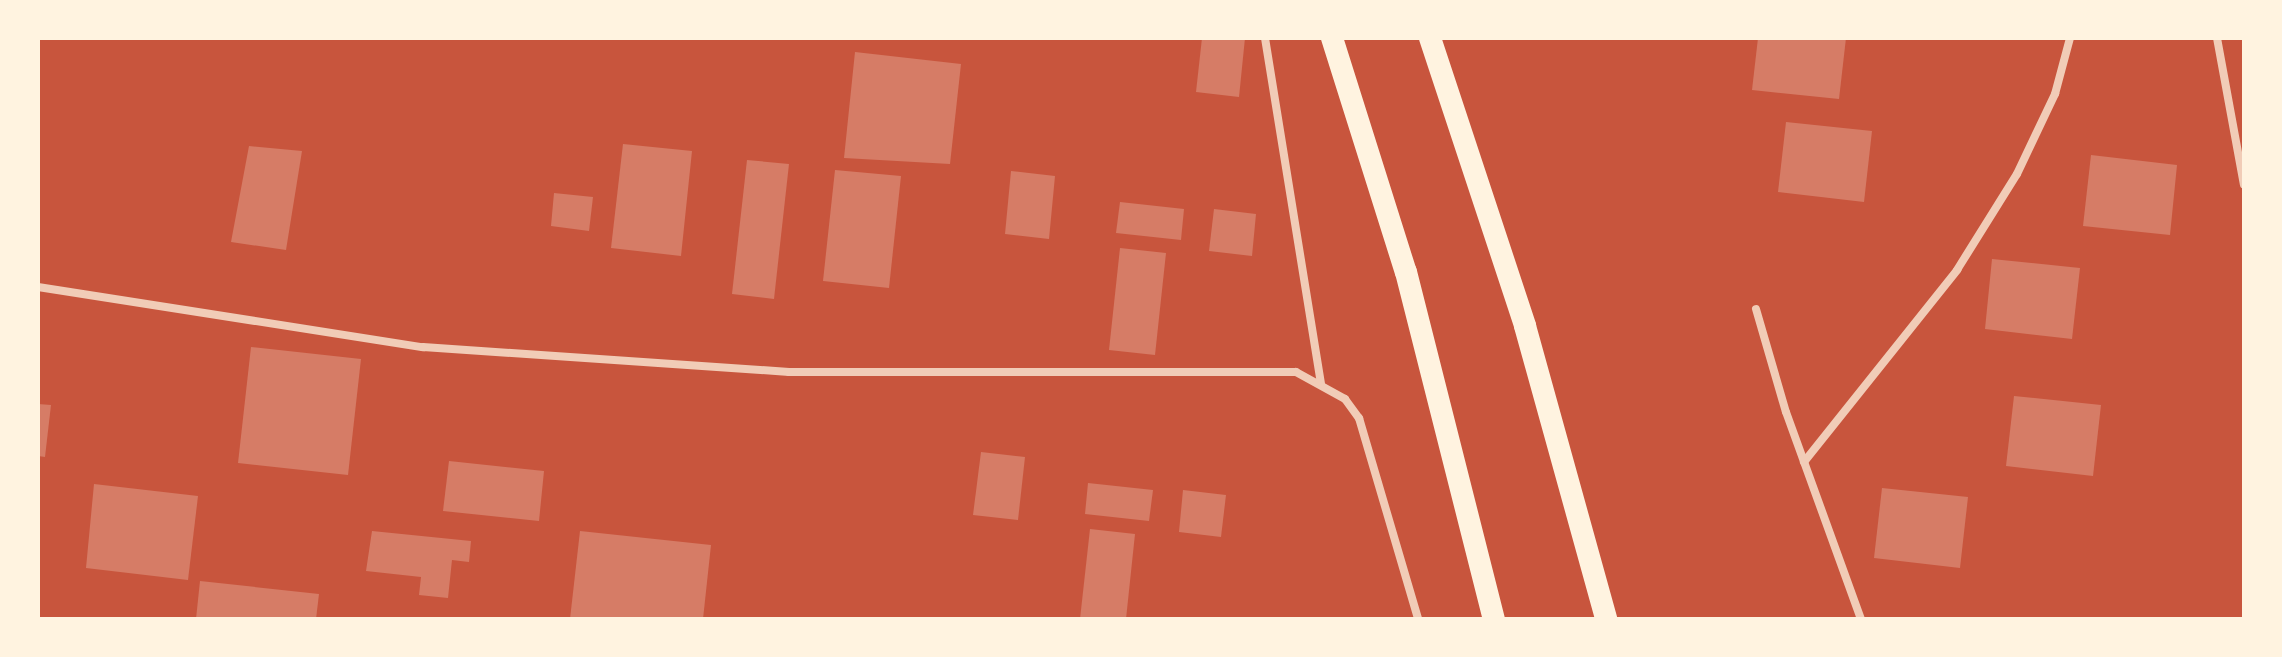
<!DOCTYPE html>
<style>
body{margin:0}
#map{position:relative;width:2282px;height:657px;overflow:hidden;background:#c8553d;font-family:"PT Sans Narrow",sans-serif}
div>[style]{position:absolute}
.building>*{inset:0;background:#d67c66}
.minor>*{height:8px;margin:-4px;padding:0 4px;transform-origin:4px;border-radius:4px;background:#f1ccb7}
.trunk>*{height:22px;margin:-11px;padding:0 11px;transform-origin:11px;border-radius:11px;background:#fff3e0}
span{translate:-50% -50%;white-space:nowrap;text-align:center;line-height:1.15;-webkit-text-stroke:7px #fff3e0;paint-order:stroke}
.frame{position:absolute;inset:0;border:40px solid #fff3e0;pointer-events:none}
</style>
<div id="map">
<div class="building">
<i style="clip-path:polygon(1202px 38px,1245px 38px,1239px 97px,1196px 92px)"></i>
<i style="clip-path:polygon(1758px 38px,1846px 38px,1839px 99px,1752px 90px)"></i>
<i style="clip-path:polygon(855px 52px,961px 64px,950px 164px,844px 158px)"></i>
<i style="clip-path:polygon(1786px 122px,1872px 131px,1864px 202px,1778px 192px)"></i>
<i style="clip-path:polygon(623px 144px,692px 151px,681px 256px,611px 248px)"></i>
<i style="clip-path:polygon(249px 146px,302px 151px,286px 250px,231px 242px)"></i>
<i style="clip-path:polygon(2091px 155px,2177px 165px,2170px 235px,2083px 226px)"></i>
<i style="clip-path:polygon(747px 160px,789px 164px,774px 299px,732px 294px)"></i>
<i style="clip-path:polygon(835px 170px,901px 176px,889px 288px,823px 281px)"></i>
<i style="clip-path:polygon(1011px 171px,1055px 176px,1049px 239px,1005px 234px)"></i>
<i style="clip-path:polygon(554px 193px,593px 197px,589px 231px,551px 226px)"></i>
<i style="clip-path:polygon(1120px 202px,1184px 209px,1181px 240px,1116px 233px)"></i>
<i style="clip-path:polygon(1214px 209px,1256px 214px,1252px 256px,1209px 251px)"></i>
<i style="clip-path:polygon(1120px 248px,1166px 253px,1155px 355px,1109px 350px)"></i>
<i style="clip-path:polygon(1992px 259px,2080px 268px,2072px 339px,1985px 329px)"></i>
<i style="clip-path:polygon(251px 347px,361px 359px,348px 475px,238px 463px)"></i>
<i style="clip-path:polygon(2014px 396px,2101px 405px,2093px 476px,2006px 466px)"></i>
<i style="clip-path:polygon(38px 404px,51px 405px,45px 457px,38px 456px)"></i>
<i style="clip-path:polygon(981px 452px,1025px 457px,1018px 520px,973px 515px)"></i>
<i style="clip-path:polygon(449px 461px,544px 471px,539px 521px,443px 511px)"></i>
<i style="clip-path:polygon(1088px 483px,1153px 490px,1149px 521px,1085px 514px)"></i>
<i style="clip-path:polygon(94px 484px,198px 496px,188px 580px,86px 568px)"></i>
<i style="clip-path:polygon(1882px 488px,1968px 497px,1960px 568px,1874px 558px)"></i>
<i style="clip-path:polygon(1183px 490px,1226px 495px,1221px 537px,1179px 532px)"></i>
<i style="clip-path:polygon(1090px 529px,1135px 534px,1126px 619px,1080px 619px)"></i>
<i style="clip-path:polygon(372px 531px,471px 541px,469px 562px,452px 560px,448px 598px,419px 595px,421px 577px,366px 571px)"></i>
<i style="clip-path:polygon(580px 531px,711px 545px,703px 619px,570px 619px)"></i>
<i style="clip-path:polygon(200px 581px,319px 594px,316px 619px,196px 619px)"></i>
</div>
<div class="minor">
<i style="left:1265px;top:38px;width:350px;rotate:80.8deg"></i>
<i style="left:2217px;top:38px;width:149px;rotate:79.6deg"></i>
<i style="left:38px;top:287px;width:390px;rotate:8.9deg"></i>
<i style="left:423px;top:347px;width:367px;rotate:3.9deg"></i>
<i style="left:789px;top:372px;width:507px"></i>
<i style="left:1296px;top:372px;width:56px;rotate:28.9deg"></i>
<i style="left:1345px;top:399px;width:24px;rotate:54deg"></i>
<i style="left:1359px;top:418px;width:209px;rotate:73.6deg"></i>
<i style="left:1756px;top:309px;width:107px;rotate:73.8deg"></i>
<i style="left:1786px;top:412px;width:220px;rotate:70.1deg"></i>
<i style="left:1804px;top:462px;width:246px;rotate:-51.4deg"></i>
<i style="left:1957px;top:270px;width:113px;rotate:-58deg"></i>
<i style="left:2017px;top:174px;width:89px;rotate:-64.6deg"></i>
<i style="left:2055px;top:94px;width:58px;rotate:-75deg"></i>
</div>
<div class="trunk">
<i style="left:1332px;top:38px;width:245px;rotate:72.5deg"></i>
<i style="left:1406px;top:272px;width:358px;rotate:75.8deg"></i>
<i style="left:1430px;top:38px;width:303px;rotate:71.7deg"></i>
<i style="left:1525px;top:326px;width:304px;rotate:74.5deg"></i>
</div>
<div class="frame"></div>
</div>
